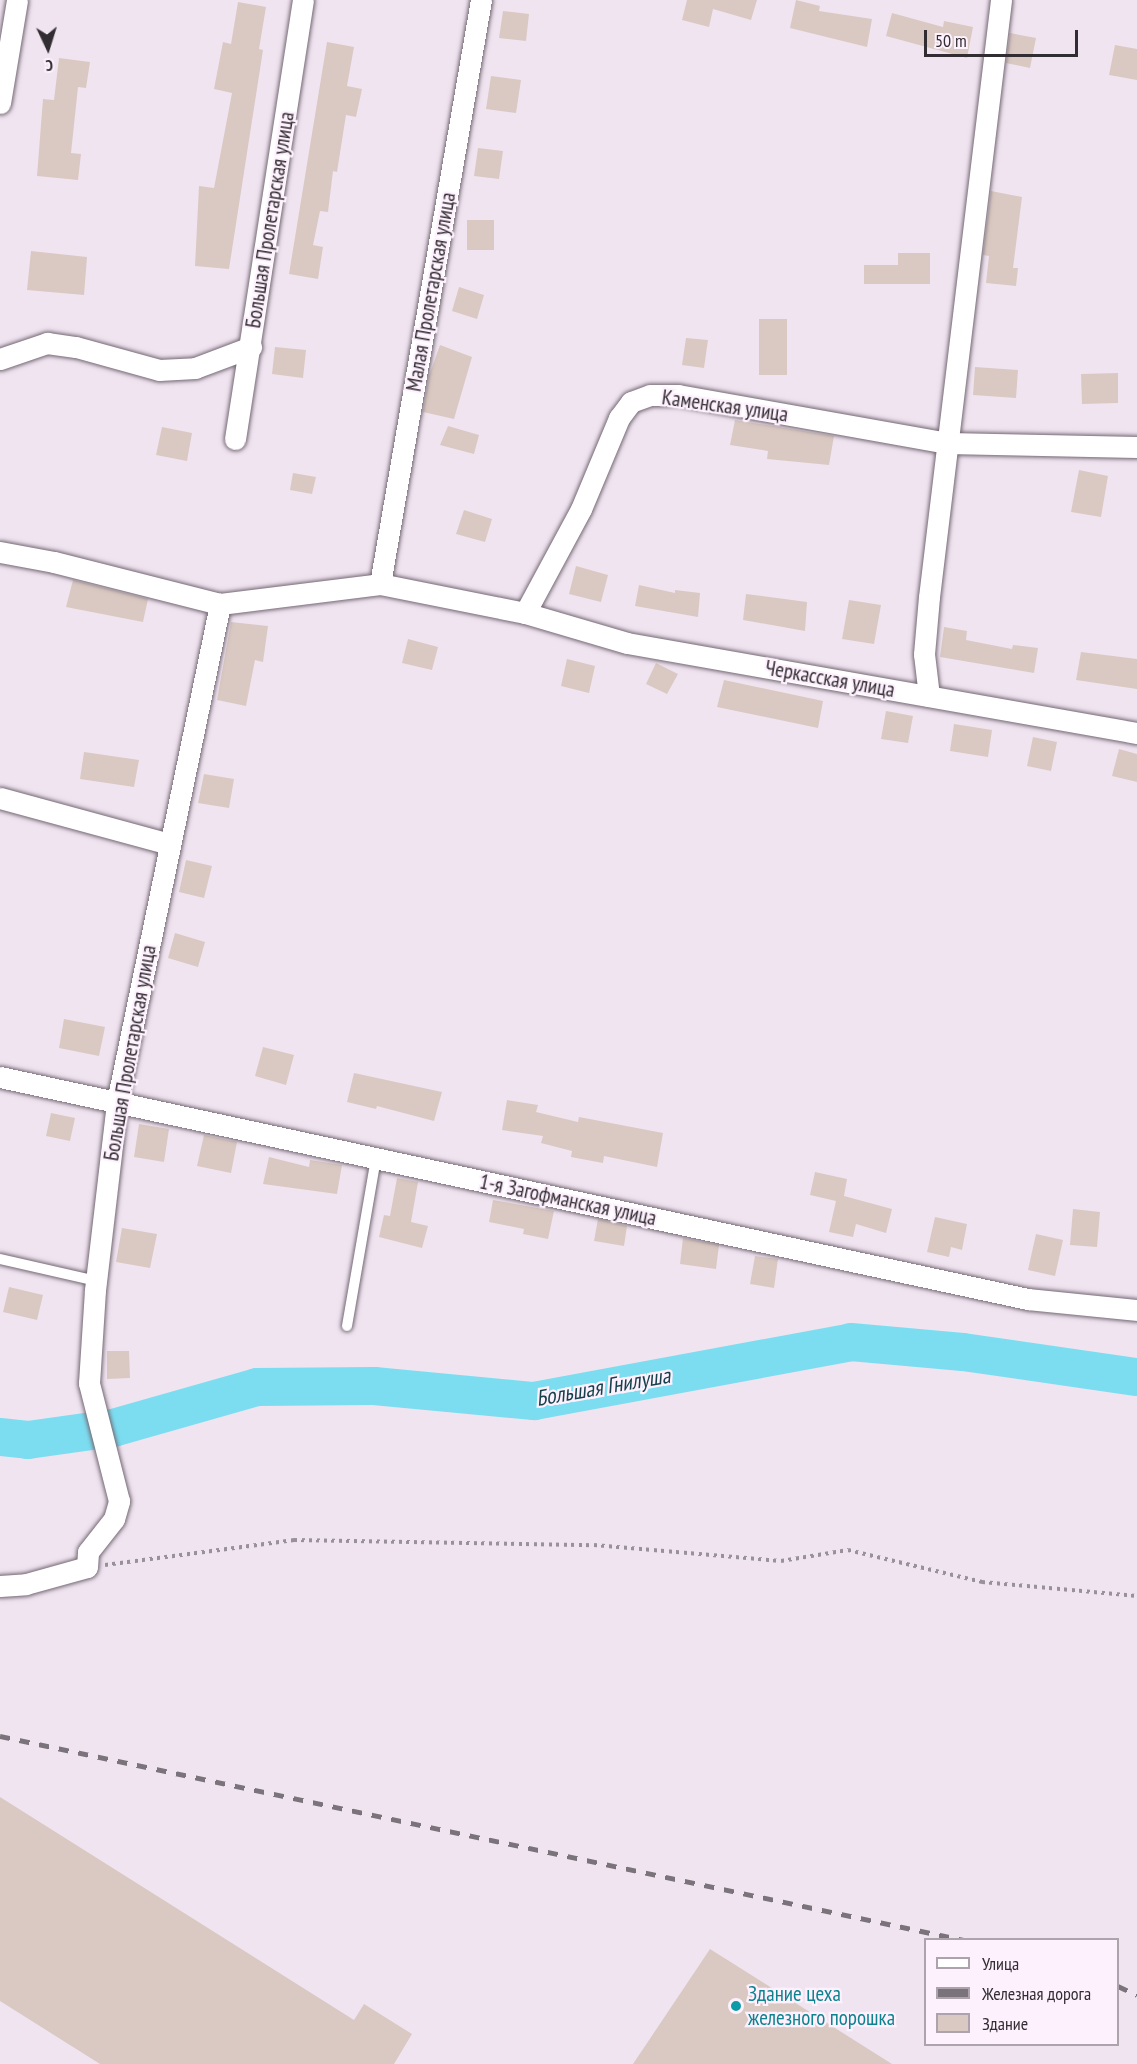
<!DOCTYPE html>
<meta charset="utf-8">
<style>
body{margin:0}
#map{position:relative;width:1137px;height:2064px;overflow:hidden;background:#f0e4f1;font-family:"PT Sans Narrow",sans-serif}
div>[style]{position:absolute}
.river>*{height:38px;margin:-19px;padding:0 19px;transform-origin:19px;border-radius:19px;background:#7cddf1}
.building>*{inset:0;background:#dac9c2}
.path>*{height:4px;margin-top:-2px;transform-origin:0;background:repeating-linear-gradient(90deg,#99919a 0 3px,transparent 0 7.5px)}
.roads{filter:drop-shadow(0 0 2px #736873) drop-shadow(0 0 2px #736873)}
.service>*{height:10px;margin:-5px;padding:0 5px;transform-origin:5px;border-radius:5px;background:#fff}
.minor>*{height:21px;margin:-10.5px;padding:0 10.5px;transform-origin:10.5px;border-radius:10.5px;background:#fff}
.rail>*{height:4.5px;margin-top:-2.25px;transform-origin:0;background:repeating-linear-gradient(90deg,#7b737b 0 10px,transparent 0 20px)}
.dots>*{width:16px;height:16px;translate:-50% -50%;box-sizing:border-box;border:3px solid #fdf1fe;border-radius:50%}
span{translate:-50% -50%;white-space:nowrap;text-align:center;line-height:1.15;-webkit-text-stroke:4.5px #fdf1fe;paint-order:stroke}
.street-label{font-size:21px;color:#322d32}
.culture-label{font-size:21px;color:#0d838f}
.left{translate:0 -50%;text-align:left}
.water-label{font-size:22px;color:#14414a;font-style:italic}
.legend{position:absolute;left:924px;top:1938px;width:195px;height:108px;box-sizing:border-box;background:#fdf1fe;border:2px solid #aca3ac;margin:0;padding:8px 10px;list-style:none;font-size:18px;color:#322d32}
.legend li{display:flex;align-items:center;gap:12px;height:30px}
.legend b{width:30px;border:2px solid #aca3ac}
.north{position:absolute;left:18px;top:18px;width:60px;height:60px;-webkit-text-stroke:4px #fdf1fe;paint-order:stroke;rotate:176deg;font-size:16px;font-weight:700;line-height:24px;text-align:center;color:#322d32}
.north::after{content:'';display:block;margin:auto;width:21px;height:27px;background:#322d32;clip-path:polygon(50% 0,100% 100%,50% 72%,0 100%)}
.scale{position:absolute;left:924px;top:30px;width:154px;height:27px;box-sizing:border-box;border:3px solid #322d32;border-top:0;padding-left:8px;font-size:18px;line-height:21px;white-space:nowrap;color:#322d32;-webkit-text-stroke:4px #fdf1fe;paint-order:stroke}
</style>
<div id="map">
<div class="river">
<i style="left:0;top:1437px;width:28px;rotate:6deg"></i>
<i style="left:28px;top:1440px;width:86px;rotate:-8deg"></i>
<i style="left:113px;top:1428px;width:150px;rotate:-15.9deg"></i>
<i style="left:257px;top:1387px;width:117px;rotate:-0.5deg"></i>
<i style="left:374px;top:1386px;width:161px;rotate:5.4deg"></i>
<i style="left:534px;top:1401px;width:322px;rotate:-10.5deg"></i>
<i style="left:851px;top:1342px;width:112px;rotate:5.1deg"></i>
<i style="left:963px;top:1352px;width:176px;rotate:8.2deg"></i>
</div>
<div class="building">
<i style="clip-path:polygon(687px 0,757px 0,751px 20px,713px 9px,709px 27px,682px 20px)"></i>
<i style="clip-path:polygon(796px 0,820px 6px,819px 11px,872px 19px,867px 47px,790px 28px)"></i>
<i style="clip-path:polygon(238px 2px,266px 7px,259px 49px,263px 50px,229px 269px,195px 266px,199px 186px,214px 188px,232px 93px,214px 89px,223px 42px,231px 44px)"></i>
<i style="clip-path:polygon(503px 11px,529px 14px,526px 41px,499px 38px)"></i>
<i style="clip-path:polygon(892px 13px,943px 27px,944px 21px,973px 27px,967px 58px,886px 36px)"></i>
<i style="clip-path:polygon(1010px 33px,1036px 38px,1030px 68px,1006px 63px)"></i>
<i style="clip-path:polygon(327px 42px,354px 47px,347px 86px,362px 89px,356px 117px,346px 115px,337px 172px,333px 171px,328px 212px,320px 211px,313px 245px,323px 247px,318px 279px,289px 274px)"></i>
<i style="clip-path:polygon(1115px 45px,1137px 49px,1137px 80px,1109px 75px)"></i>
<i style="clip-path:polygon(59px 58px,90px 62px,86px 88px,78px 87px,71px 153px,81px 154px,78px 180px,37px 176px,43px 99px,54px 100px)"></i>
<i style="clip-path:polygon(491px 76px,521px 80px,516px 113px,486px 109px)"></i>
<i style="clip-path:polygon(478px 148px,503px 151px,499px 179px,474px 176px)"></i>
<i style="clip-path:polygon(991px 191px,1022px 197px,1013px 268px,1018px 268px,1016px 286px,986px 283px,989px 256px,983px 255px)"></i>
<i style="clip-path:polygon(467px 220px,494px 220px,494px 250px,467px 250px)"></i>
<i style="clip-path:polygon(31px 251px,87px 257px,84px 295px,27px 290px)"></i>
<i style="clip-path:polygon(898px 253px,930px 253px,930px 284px,864px 284px,864px 265px,898px 265px)"></i>
<i style="clip-path:polygon(459px 287px,484px 295px,477px 319px,452px 311px)"></i>
<i style="clip-path:polygon(759px 319px,787px 319px,787px 375px,759px 375px)"></i>
<i style="clip-path:polygon(686px 338px,708px 340px,704px 368px,682px 365px)"></i>
<i style="clip-path:polygon(440px 345px,472px 357px,454px 419px,423px 412px,429px 376px)"></i>
<i style="clip-path:polygon(275px 347px,306px 350px,303px 378px,272px 374px)"></i>
<i style="clip-path:polygon(975px 367px,1018px 370px,1016px 398px,973px 395px)"></i>
<i style="clip-path:polygon(1118px 373px,1118px 403px,1082px 404px,1081px 374px)"></i>
<i style="clip-path:polygon(735px 420px,834px 436px,829px 465px,767px 459px,768px 451px,730px 445px)"></i>
<i style="clip-path:polygon(448px 426px,479px 435px,474px 454px,440px 445px)"></i>
<i style="clip-path:polygon(162px 427px,192px 433px,187px 461px,156px 455px)"></i>
<i style="clip-path:polygon(1079px 470px,1108px 476px,1101px 517px,1071px 512px)"></i>
<i style="clip-path:polygon(293px 473px,316px 477px,312px 494px,290px 490px)"></i>
<i style="clip-path:polygon(464px 510px,492px 519px,485px 542px,456px 534px)"></i>
<i style="clip-path:polygon(576px 566px,608px 575px,601px 602px,569px 594px)"></i>
<i style="clip-path:polygon(73px 580px,148px 599px,143px 622px,66px 607px)"></i>
<i style="clip-path:polygon(639px 585px,675px 593px,675px 590px,700px 593px,698px 617px,635px 606px)"></i>
<i style="clip-path:polygon(746px 594px,807px 602px,805px 631px,743px 620px)"></i>
<i style="clip-path:polygon(849px 600px,881px 605px,874px 644px,842px 639px)"></i>
<i style="clip-path:polygon(231px 622px,268px 626px,263px 662px,255px 660px,246px 706px,217px 700px)"></i>
<i style="clip-path:polygon(944px 627px,967px 631px,966px 640px,1012px 649px,1013px 645px,1038px 648px,1034px 673px,940px 657px)"></i>
<i style="clip-path:polygon(408px 639px,438px 647px,432px 670px,402px 663px)"></i>
<i style="clip-path:polygon(1081px 652px,1137px 659px,1137px 689px,1076px 680px)"></i>
<i style="clip-path:polygon(567px 659px,595px 666px,589px 693px,561px 686px)"></i>
<i style="clip-path:polygon(656px 663px,678px 674px,667px 694px,646px 684px)"></i>
<i style="clip-path:polygon(724px 680px,823px 701px,818px 728px,717px 707px)"></i>
<i style="clip-path:polygon(886px 711px,913px 716px,908px 743px,881px 739px)"></i>
<i style="clip-path:polygon(954px 724px,992px 730px,988px 757px,950px 751px)"></i>
<i style="clip-path:polygon(1033px 737px,1057px 742px,1051px 771px,1027px 766px)"></i>
<i style="clip-path:polygon(1119px 749px,1137px 754px,1137px 782px,1112px 776px)"></i>
<i style="clip-path:polygon(84px 752px,139px 760px,134px 787px,80px 779px)"></i>
<i style="clip-path:polygon(204px 774px,234px 779px,229px 808px,198px 803px)"></i>
<i style="clip-path:polygon(186px 860px,212px 866px,204px 898px,179px 892px)"></i>
<i style="clip-path:polygon(175px 933px,205px 942px,198px 967px,168px 958px)"></i>
<i style="clip-path:polygon(64px 1019px,105px 1027px,99px 1056px,59px 1048px)"></i>
<i style="clip-path:polygon(263px 1047px,294px 1055px,286px 1085px,255px 1076px)"></i>
<i style="clip-path:polygon(354px 1073px,442px 1092px,434px 1121px,377px 1106px,376px 1109px,347px 1102px)"></i>
<i style="clip-path:polygon(507px 1100px,538px 1105px,536px 1112px,578px 1122px,579px 1117px,663px 1133px,657px 1167px,604px 1156px,603px 1163px,571px 1157px,572px 1151px,541px 1143px,543px 1136px,502px 1130px)"></i>
<i style="clip-path:polygon(51px 1113px,75px 1118px,70px 1141px,46px 1136px)"></i>
<i style="clip-path:polygon(139px 1124px,169px 1129px,164px 1162px,134px 1157px)"></i>
<i style="clip-path:polygon(204px 1135px,237px 1142px,231px 1173px,197px 1166px)"></i>
<i style="clip-path:polygon(269px 1157px,309px 1167px,310px 1160px,342px 1165px,337px 1194px,263px 1184px)"></i>
<i style="clip-path:polygon(815px 1172px,847px 1179px,844px 1196px,892px 1209px,886px 1233px,856px 1224px,853px 1237px,829px 1232px,836px 1201px,810px 1195px)"></i>
<i style="clip-path:polygon(397px 1178px,418px 1182px,411px 1222px,428px 1226px,422px 1248px,379px 1237px,384px 1215px,390px 1216px)"></i>
<i style="clip-path:polygon(493px 1200px,554px 1211px,548px 1239px,523px 1234px,524px 1229px,489px 1222px)"></i>
<i style="clip-path:polygon(1073px 1209px,1100px 1212px,1097px 1247px,1070px 1245px)"></i>
<i style="clip-path:polygon(935px 1217px,967px 1224px,962px 1250px,951px 1247px,949px 1257px,927px 1252px)"></i>
<i style="clip-path:polygon(598px 1219px,627px 1226px,624px 1246px,594px 1241px)"></i>
<i style="clip-path:polygon(122px 1228px,157px 1234px,150px 1268px,116px 1262px)"></i>
<i style="clip-path:polygon(1036px 1234px,1063px 1240px,1055px 1276px,1028px 1270px)"></i>
<i style="clip-path:polygon(683px 1238px,719px 1245px,716px 1269px,680px 1264px)"></i>
<i style="clip-path:polygon(755px 1256px,778px 1259px,774px 1288px,750px 1284px)"></i>
<i style="clip-path:polygon(9px 1287px,43px 1295px,37px 1320px,3px 1312px)"></i>
<i style="clip-path:polygon(107px 1351px,129px 1351px,130px 1378px,107px 1379px)"></i>
<i style="clip-path:polygon(0 1797px,354px 2020px,364px 2004px,412px 2034px,394px 2064px,100px 2064px,0 2001px)"></i>
<i style="clip-path:polygon(710px 1949px,892px 2064px,633px 2064px)"></i>
</div>
<div class="path">
<i style="left:105px;top:1565px;width:191px;rotate:-7.5deg"></i>
<i style="left:294px;top:1540px;width:300px;rotate:1deg"></i>
<i style="left:594px;top:1545px;width:188px;rotate:4.9deg"></i>
<i style="left:781px;top:1561px;width:68px;rotate:-9.3deg"></i>
<i style="left:848px;top:1550px;width:138px;rotate:13.4deg"></i>
<i style="left:982px;top:1582px;width:156px;rotate:5.2deg"></i>
</div>
<div class="roads">
<div class="service">
<i style="left:0;top:1259px;width:98px;rotate:12.9deg"></i>
<i style="left:347px;top:1326px;width:170px;rotate:-80.2deg"></i>
</div>
<div class="minor">
<i style="left:0;top:103px;width:104px;rotate:-80.6deg"></i>
<i style="left:0;top:359px;width:50px;rotate:-18.8deg"></i>
<i style="left:47px;top:343px;width:29px;rotate:8deg"></i>
<i style="left:76px;top:347px;width:86px;rotate:15.5deg"></i>
<i style="left:159px;top:370px;width:36px;rotate:-3deg"></i>
<i style="left:195px;top:368px;width:60px;rotate:-20.6deg"></i>
<i style="left:235px;top:439px;width:444px;rotate:-81.2deg"></i>
<i style="left:0;top:552px;width:55px;rotate:10.5deg"></i>
<i style="left:54px;top:562px;width:171px;rotate:14.2deg"></i>
<i style="left:220px;top:604px;width:161px;rotate:-7.1deg"></i>
<i style="left:380px;top:584px;width:148px;rotate:11.3deg"></i>
<i style="left:525px;top:613px;width:106px;rotate:16.4deg"></i>
<i style="left:627px;top:643px;width:518px;rotate:10.01deg"></i>
<i style="left:380px;top:584px;width:593px;rotate:-80.19deg"></i>
<i style="left:525px;top:613px;width:118px;rotate:-61.7deg"></i>
<i style="left:581px;top:509px;width:99px;rotate:-67.3deg"></i>
<i style="left:619px;top:418px;width:20px;rotate:-53deg"></i>
<i style="left:631px;top:402px;width:20px;rotate:-20deg"></i>
<i style="left:650px;top:395px;width:28px"></i>
<i style="left:678px;top:395px;width:273px;rotate:10.1deg"></i>
<i style="left:947px;top:443px;width:190px;rotate:1.2deg"></i>
<i style="left:929px;top:696px;width:42px;rotate:-96.8deg"></i>
<i style="left:924px;top:654px;width:57px;rotate:-85deg"></i>
<i style="left:929px;top:597px;width:601px;rotate:-83.12deg"></i>
<i style="left:0;top:798px;width:175px;rotate:15.2deg"></i>
<i style="left:0;top:1077px;width:1052px;rotate:12.19deg"></i>
<i style="left:1028px;top:1299px;width:110px;rotate:5.8deg"></i>
<i style="left:0;top:1586px;width:26px;rotate:-4deg"></i>
<i style="left:26px;top:1584px;width:63px;rotate:-15.6deg"></i>
<i style="left:87px;top:1567px;width:15px;rotate:-86deg"></i>
<i style="left:88px;top:1552px;width:42px;rotate:-51.8deg"></i>
<i style="left:114px;top:1519px;width:19px;rotate:-74deg"></i>
<i style="left:119px;top:1501px;width:122px;rotate:-104.3deg"></i>
<i style="left:89px;top:1383px;width:93px;rotate:-86.3deg"></i>
<i style="left:95px;top:1290px;width:189px;rotate:-83.3deg"></i>
<i style="left:117px;top:1102px;width:509px;rotate:-78.31deg"></i>
</div>
</div>
<div class="rail">
<i style="left:0;top:1736px;width:985px;rotate:11.95deg"></i>
<i style="left:1118px;top:1986px;width:21px;rotate:25deg"></i>
</div>
<div class="dots">
<i style="left:736px;top:2006px;background:#0f9aa8"></i>
</div>
<div class="street-label">
<span style="left:270px;top:220px;rotate:-81deg">Большая Пролетарская улица</span>
<span style="left:431px;top:292px;rotate:-80deg">Малая Пролетарская улица</span>
<span style="left:725px;top:406px;rotate:8deg">Каменская улица</span>
<span style="left:830px;top:679px;rotate:10deg">Черкасская улица</span>
<span style="left:130px;top:1053px;rotate:-80deg">Большая Пролетарская улица</span>
<span style="left:568px;top:1200px;rotate:12deg">1-я Загофманская улица</span>
</div>
<div class="culture-label">
<span class="left" style="left:748px;top:2006px">Здание цеха<br>железного порошка</span>
</div>
<div class="water-label">
<span style="left:603px;top:1387px;rotate:-10deg">Большая Гнилуша</span>
</div>
<ul class="legend">
<li><b style="height:8px;background:#fff"></b>Улица</li>
<li><b style="height:8px;background:#7b737b"></b>Железная дорога</li>
<li><b style="height:16px;background:#dac9c2"></b>Здание</li>
</ul>
<div class="north">С</div>
<div class="scale">50 m</div>
</div>
